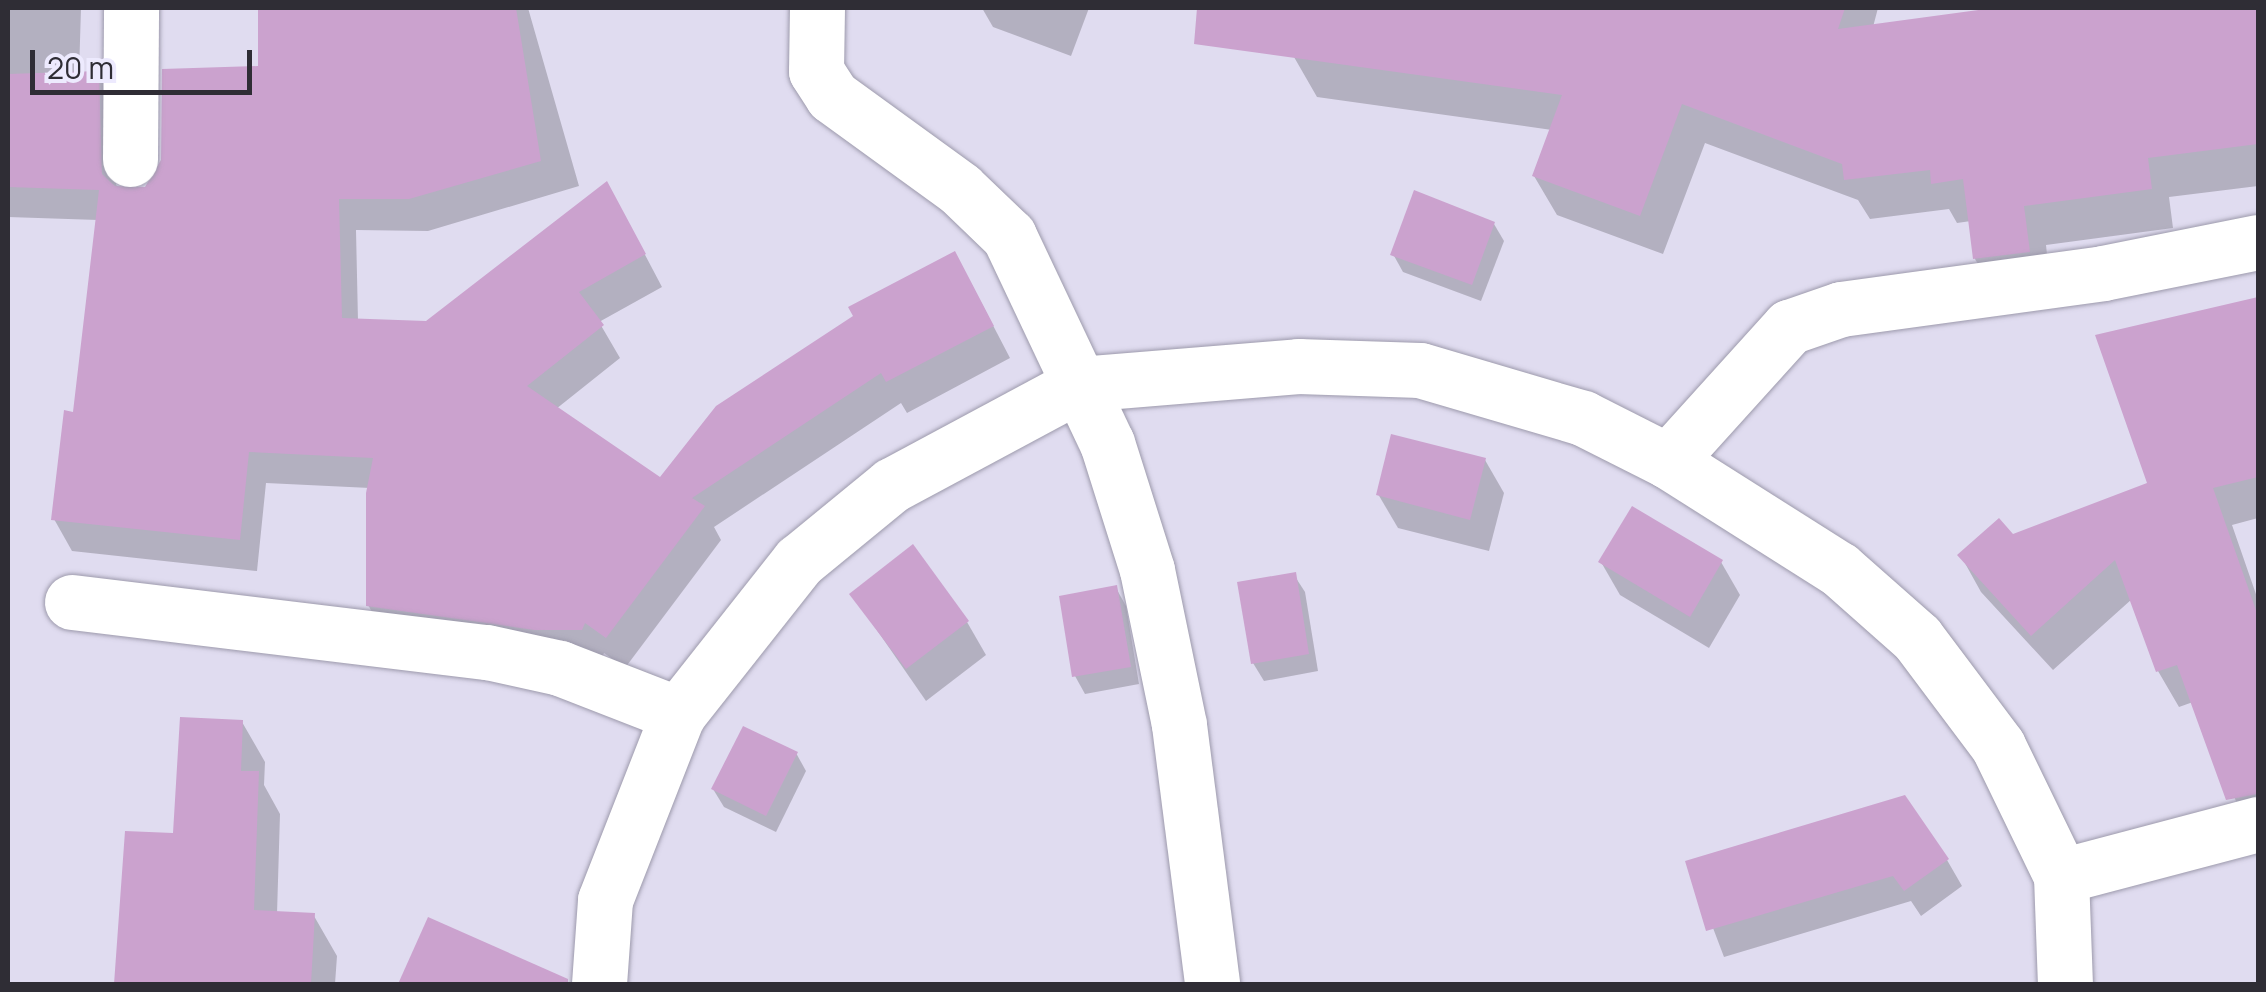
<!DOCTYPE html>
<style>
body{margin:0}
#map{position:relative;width:2266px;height:992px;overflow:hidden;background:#e0dcf0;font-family:Manrope,sans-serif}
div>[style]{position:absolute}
.shadow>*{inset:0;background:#0003}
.building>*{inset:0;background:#cba2ce}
.roads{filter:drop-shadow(0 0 2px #9d9aac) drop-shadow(0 0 2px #9d9aac)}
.street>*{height:55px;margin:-27.5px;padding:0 27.5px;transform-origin:27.5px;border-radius:27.5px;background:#fff}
span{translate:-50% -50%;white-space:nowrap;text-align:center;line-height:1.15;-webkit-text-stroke:10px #edeafe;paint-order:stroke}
.frame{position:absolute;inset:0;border:10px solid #2f2d35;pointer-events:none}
.scale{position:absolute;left:30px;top:50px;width:222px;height:45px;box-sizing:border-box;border:5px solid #2f2d35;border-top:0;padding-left:12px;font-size:30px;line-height:35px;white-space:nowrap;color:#2f2d35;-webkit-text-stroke:8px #edeafe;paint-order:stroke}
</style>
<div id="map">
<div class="shadow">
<i style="clip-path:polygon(8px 8px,81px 8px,79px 74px,98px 74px,116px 105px,116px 185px,128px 193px,148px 188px,260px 68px,261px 8px,528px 8px,579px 186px,428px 231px,356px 230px,358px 321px,427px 324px,624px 215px,662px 287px,599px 322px,620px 358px,556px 409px,661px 480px,972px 285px,1010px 358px,907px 413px,901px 403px,714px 527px,721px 540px,625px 668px,604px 653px,600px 662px,387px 637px,368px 605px,370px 488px,266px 483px,257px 571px,72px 551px,54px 519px,76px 414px,98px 220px,8px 217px)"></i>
<i style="clip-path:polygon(982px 8px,1089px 8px,1071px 56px,993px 27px)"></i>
<i style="clip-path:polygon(1301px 8px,1878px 8px,1873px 27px,2011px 8px,2258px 8px,2258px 186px,2169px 197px,2173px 228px,2046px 245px,2051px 291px,1998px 298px,1975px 259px,1971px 221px,1957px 223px,1949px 209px,1870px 219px,1858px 200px,1705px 143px,1663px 254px,1557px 215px,1534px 176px,1552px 130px,1317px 97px,1294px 57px)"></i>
<i style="clip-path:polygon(1494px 224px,1504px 241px,1481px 301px,1403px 272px,1393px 254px)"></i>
<i style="clip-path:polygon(2258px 299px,2258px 518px,2232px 525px,2258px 600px,2258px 801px,2239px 808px,2193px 702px,2179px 707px,2158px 671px,2132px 599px,2053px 670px,1981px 592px,1961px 556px,2151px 485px,2098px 337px)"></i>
<i style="clip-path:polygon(1485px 460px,1504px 493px,1489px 551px,1398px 528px,1378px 494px)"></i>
<i style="clip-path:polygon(1601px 562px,1721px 562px,1740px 595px,1709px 648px,1620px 595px)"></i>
<i style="clip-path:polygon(1294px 575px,1305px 592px,1318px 671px,1264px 681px,1253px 663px)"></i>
<i style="clip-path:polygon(1116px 588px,1126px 606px,1139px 684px,1085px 694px,1075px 676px)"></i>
<i style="clip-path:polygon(852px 594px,967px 622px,986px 655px,926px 701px)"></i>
<i style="clip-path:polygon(242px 722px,265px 762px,264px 785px,280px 814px,277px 914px,314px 916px,337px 956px,335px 984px,118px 984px,128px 833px,176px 835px)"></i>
<i style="clip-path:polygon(796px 753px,806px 771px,776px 832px,724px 807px,713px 789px)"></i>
<i style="clip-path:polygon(1947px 860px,1962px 886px,1921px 916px,1911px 901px,1724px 957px,1688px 862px)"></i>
<i style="clip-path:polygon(429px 920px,508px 980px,506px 984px,401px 984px)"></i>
</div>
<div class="building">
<i style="clip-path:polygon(258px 8px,516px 8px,541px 161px,409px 199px,339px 199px,342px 318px,426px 321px,607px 181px,646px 254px,579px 292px,604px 325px,527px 386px,660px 477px,716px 406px,853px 316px,848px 307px,955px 251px,994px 326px,886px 382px,881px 373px,692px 498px,705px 506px,606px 638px,585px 623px,582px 630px,534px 630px,366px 606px,366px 493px,373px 458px,249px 452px,240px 540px,51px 520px,64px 410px,73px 412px,99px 190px,8px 187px,8px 74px,99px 71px,102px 174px,115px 186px,145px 187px,161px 160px,162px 69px,258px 66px)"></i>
<i style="clip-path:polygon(1197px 8px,1845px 8px,1838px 29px,1993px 8px,2258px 8px,2258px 144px,2148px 158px,2152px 189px,2024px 206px,2030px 252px,1973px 259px,1963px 179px,1931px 184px,1930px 170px,1844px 180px,1842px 164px,1682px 104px,1640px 216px,1532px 176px,1562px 95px,1194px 44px)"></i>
<i style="clip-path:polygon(1414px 190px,1495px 222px,1472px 285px,1390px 255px)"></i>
<i style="clip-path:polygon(2258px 297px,2258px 477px,2213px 488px,2258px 616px,2258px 794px,2226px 800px,2177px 665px,2156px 672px,2115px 560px,2031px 636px,1957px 555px,1999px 518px,2013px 534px,2147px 483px,2095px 335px)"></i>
<i style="clip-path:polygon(1391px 434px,1486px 458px,1470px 520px,1376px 495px)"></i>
<i style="clip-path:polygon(1632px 506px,1723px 560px,1690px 617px,1598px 562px)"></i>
<i style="clip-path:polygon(913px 544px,969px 621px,906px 669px,849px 594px)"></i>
<i style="clip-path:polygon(1296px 572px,1309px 654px,1251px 664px,1237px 582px)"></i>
<i style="clip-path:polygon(1117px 585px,1131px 667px,1072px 677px,1059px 596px)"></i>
<i style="clip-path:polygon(180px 717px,243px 720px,241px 771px,259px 771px,254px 910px,315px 913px,311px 984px,114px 984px,125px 831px,173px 833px)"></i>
<i style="clip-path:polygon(743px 726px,798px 752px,766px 816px,711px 789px)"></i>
<i style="clip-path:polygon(1905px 795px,1949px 859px,1904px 891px,1893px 876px,1706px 931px,1685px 861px)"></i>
<i style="clip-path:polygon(428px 917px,568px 979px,568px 984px,398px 984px)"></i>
</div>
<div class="roads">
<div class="street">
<i style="left:817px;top:8px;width:63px;rotate:90.9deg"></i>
<i style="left:816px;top:71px;width:30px;rotate:57deg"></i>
<i style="left:832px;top:96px;width:158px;rotate:36deg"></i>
<i style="left:960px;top:189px;width:68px;rotate:43.8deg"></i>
<i style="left:1009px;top:236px;width:229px;rotate:64.7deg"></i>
<i style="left:1107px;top:443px;width:133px;rotate:72.5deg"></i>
<i style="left:1147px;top:570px;width:158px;rotate:78.3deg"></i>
<i style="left:1179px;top:725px;width:261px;rotate:82.7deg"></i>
<i style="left:130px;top:159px;width:151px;rotate:-89.6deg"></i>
<i style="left:1668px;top:461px;width:181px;rotate:-47.9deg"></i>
<i style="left:1789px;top:327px;width:55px;rotate:-19.1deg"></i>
<i style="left:1841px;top:309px;width:264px;rotate:-7.8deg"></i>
<i style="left:2103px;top:273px;width:158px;rotate:-11.3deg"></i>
<i style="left:72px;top:602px;width:418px;rotate:6.9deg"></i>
<i style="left:487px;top:652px;width:75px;rotate:12.4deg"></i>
<i style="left:560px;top:668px;width:127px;rotate:21.3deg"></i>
<i style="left:2061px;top:876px;width:204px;rotate:-14.8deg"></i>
<i style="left:599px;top:984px;width:84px;rotate:-85.9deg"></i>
<i style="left:605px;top:900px;width:200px;rotate:-68.6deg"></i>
<i style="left:678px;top:714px;width:195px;rotate:-51.7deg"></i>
<i style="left:799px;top:561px;width:120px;rotate:-39.3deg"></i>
<i style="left:892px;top:485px;width:213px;rotate:-28.2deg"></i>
<i style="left:1080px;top:384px;width:219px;rotate:-4.7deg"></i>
<i style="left:1298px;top:366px;width:122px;rotate:1.9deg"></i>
<i style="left:1420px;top:370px;width:170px;rotate:16.4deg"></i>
<i style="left:1583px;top:418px;width:95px;rotate:26.8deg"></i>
<i style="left:1668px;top:461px;width:202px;rotate:32.3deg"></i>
<i style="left:1839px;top:569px;width:104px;rotate:41.5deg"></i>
<i style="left:1917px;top:638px;width:135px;rotate:53.1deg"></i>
<i style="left:1998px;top:746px;width:144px;rotate:64.1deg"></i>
<i style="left:2061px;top:876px;width:108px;rotate:87.9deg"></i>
</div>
</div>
<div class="frame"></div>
<div class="scale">20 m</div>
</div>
